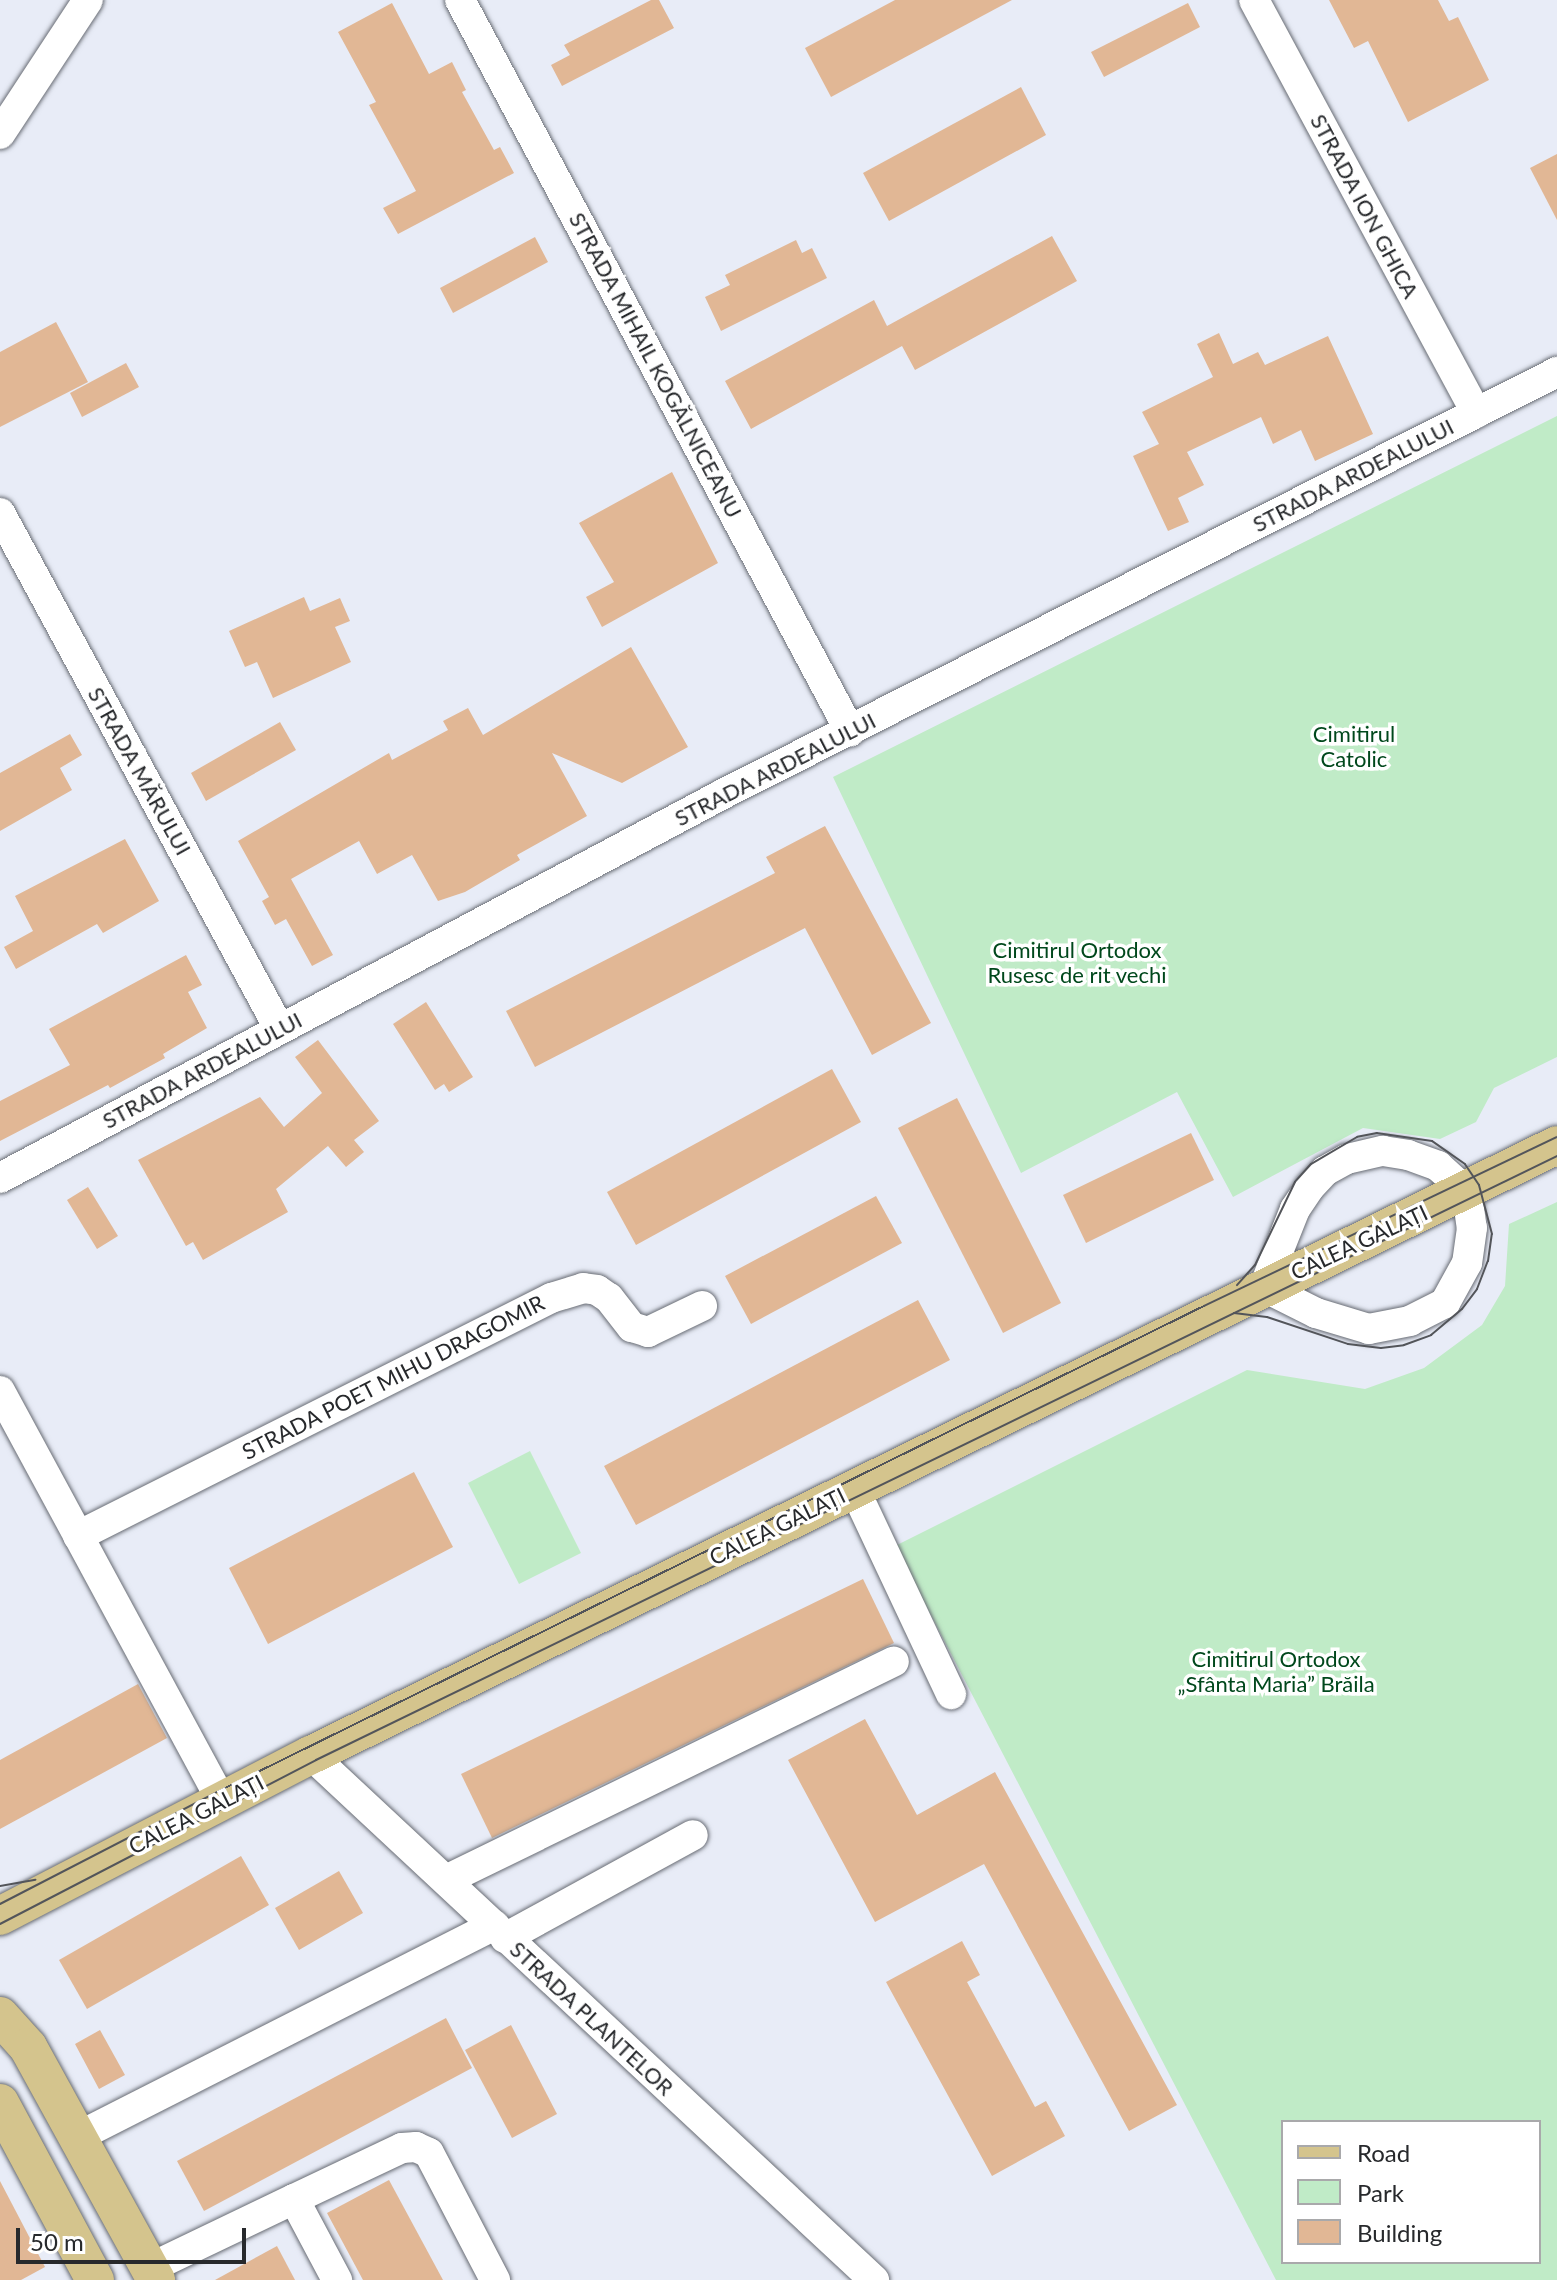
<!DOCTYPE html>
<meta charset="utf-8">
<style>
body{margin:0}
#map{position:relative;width:1557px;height:2280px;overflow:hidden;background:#e8ecf7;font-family:Lato,sans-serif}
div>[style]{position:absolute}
.green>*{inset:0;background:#c0ebc7}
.building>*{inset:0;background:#e1b795}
.roads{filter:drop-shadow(0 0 2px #686c74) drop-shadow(0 0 2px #686c74)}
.minor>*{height:30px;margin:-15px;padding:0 15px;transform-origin:15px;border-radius:15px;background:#fff}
.major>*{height:38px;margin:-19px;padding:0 19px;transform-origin:19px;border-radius:19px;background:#d4c48d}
.tram>*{height:2px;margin:-1px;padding:0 1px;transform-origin:1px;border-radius:1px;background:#53555a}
span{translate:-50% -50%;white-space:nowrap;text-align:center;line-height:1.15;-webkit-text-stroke:7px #fff;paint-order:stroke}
.street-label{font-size:22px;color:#27292c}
.park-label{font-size:22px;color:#00481c}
.legend{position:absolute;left:1281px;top:2120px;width:260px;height:144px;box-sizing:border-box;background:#fff;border:2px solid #a9a9ab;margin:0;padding:10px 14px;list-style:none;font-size:24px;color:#27292c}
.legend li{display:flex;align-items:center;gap:16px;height:40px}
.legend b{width:40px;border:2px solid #a9a9ab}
.scale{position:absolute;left:16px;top:2228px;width:230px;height:36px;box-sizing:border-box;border:4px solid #27292c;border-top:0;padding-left:10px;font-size:24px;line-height:28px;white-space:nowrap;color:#27292c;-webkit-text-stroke:6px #fff;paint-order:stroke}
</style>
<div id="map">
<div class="green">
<i style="clip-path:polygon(1557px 416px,1557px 1057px,1494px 1088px,1476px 1122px,1440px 1139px,1363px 1128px,1233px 1197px,1177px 1092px,1021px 1173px,833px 777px)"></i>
<i style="clip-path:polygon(evenodd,1557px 1202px,1557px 2280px,1276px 2280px,895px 1546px,1247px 1370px,1365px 1389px,1424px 1368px,1482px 1325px,1505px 1286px,1509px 1224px,1557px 1202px,1283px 2122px,1539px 2122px,1539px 2262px,1283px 2262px,1283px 2122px)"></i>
<i style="clip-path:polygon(530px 1451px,581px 1553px,519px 1584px,468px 1483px)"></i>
</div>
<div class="building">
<i style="clip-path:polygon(651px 0,659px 0,674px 28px,562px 86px,551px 65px,570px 55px,564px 45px)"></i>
<i style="clip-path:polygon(895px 0,1012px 0,831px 97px,805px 48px)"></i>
<i style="clip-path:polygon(1329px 0,1438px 0,1449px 21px,1458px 17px,1489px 80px,1408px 122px,1368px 41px,1354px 48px)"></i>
<i style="clip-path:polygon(392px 3px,429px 74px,452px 62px,466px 90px,462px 92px,494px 150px,500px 147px,514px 173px,398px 234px,383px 208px,416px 191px,369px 105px,376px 102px,338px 32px)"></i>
<i style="clip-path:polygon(1188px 3px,1200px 27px,1104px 77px,1091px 52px)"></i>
<i style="clip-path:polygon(1021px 87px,1046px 135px,889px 221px,863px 173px)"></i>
<i style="clip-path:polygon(1557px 154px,1557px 220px,1530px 168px)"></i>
<i style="clip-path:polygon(1052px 236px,1077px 281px,915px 370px,902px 346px,751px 429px,725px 381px,874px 300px,887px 326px)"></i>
<i style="clip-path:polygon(535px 237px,548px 262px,453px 313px,440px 288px)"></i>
<i style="clip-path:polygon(796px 240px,802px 253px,812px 248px,827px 278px,721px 331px,705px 297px,730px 285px,725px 275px)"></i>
<i style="clip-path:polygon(56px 322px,88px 382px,0 427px,0 352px)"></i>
<i style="clip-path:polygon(1219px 333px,1233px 364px,1258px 352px,1265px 365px,1328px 336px,1373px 434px,1315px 461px,1301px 430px,1273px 444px,1261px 417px,1187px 452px,1204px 485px,1178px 498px,1189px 522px,1168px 531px,1133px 456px,1159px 444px,1142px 412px,1213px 377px,1197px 344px)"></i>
<i style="clip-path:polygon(126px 363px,139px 387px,82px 417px,70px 393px)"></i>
<i style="clip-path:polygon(672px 472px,718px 563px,602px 627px,586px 597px,614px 582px,579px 523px)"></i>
<i style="clip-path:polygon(304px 597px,310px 611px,340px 598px,350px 621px,335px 627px,351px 662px,273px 698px,257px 662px,245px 667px,229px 631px)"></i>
<i style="clip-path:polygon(631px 647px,688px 747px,622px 783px,552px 753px,587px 816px,517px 855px,520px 860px,465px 892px,438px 901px,412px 855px,377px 874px,359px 841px,291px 879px,333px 955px,312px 966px,286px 919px,275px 925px,262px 901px,269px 897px,238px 841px,389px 753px,392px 760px,448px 730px,443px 721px,468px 708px,483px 735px)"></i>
<i style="clip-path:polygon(280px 722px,296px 750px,206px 801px,191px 773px)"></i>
<i style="clip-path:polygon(70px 734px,82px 755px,60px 768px,72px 790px,0 831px,0 773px)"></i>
<i style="clip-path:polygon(825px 826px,931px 1023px,872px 1055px,805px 928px,535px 1067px,506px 1011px,775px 873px,766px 857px)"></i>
<i style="clip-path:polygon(125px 839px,159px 901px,103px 933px,97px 924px,16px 969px,4px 947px,33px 931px,15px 896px)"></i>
<i style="clip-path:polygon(186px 955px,202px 985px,188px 992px,207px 1028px,163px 1054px,165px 1058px,110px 1088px,108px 1085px,0 1141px,0 1101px,70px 1065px,49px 1029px)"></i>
<i style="clip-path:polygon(426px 1002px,473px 1077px,449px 1092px,444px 1084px,435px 1090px,393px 1024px)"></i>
<i style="clip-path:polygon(318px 1040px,379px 1121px,354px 1140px,364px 1152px,346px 1167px,328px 1146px,276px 1189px,288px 1212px,203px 1260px,193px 1242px,186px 1246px,138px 1160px,260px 1097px,284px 1127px,322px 1093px,295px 1057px)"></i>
<i style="clip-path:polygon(832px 1069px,861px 1122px,636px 1245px,607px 1192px)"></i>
<i style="clip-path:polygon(957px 1098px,1061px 1303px,1003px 1333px,898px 1128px)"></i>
<i style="clip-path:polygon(1191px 1133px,1214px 1180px,1086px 1243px,1063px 1195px)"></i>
<i style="clip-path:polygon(88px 1187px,118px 1236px,97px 1249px,67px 1200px)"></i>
<i style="clip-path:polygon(876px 1196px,902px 1243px,751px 1324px,725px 1276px)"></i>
<i style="clip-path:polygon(918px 1300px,950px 1360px,636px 1525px,604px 1466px)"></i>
<i style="clip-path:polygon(414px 1472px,453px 1547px,268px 1644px,229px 1568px)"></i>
<i style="clip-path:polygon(863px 1579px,894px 1643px,492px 1838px,461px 1774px)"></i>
<i style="clip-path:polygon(138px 1684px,167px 1738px,0 1829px,0 1760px)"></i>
<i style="clip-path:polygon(865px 1719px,917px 1815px,995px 1772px,1177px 2105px,1129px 2131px,984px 1864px,875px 1922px,788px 1760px)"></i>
<i style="clip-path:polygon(241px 1856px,269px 1905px,87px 2009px,59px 1960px)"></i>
<i style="clip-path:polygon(339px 1871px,363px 1913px,299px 1950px,275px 1908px)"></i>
<i style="clip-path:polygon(962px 1941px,980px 1975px,967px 1982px,1035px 2107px,1046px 2101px,1065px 2136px,992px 2176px,886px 1982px)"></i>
<i style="clip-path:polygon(446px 2018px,472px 2068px,204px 2211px,177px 2161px)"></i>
<i style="clip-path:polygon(511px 2025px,557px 2114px,512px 2138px,465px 2050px)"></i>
<i style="clip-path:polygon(100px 2030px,125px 2075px,99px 2089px,75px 2044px)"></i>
<i style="clip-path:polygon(389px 2180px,443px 2280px,363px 2280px,327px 2213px)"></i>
<i style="clip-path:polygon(0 2181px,45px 2267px,21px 2280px,0 2280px)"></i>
<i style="clip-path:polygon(277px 2246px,295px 2280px,215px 2280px)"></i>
</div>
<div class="roads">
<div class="minor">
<i style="left:460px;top:0;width:829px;rotate:61.92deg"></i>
<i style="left:1254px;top:0;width:469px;rotate:61.7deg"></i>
<i style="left:0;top:134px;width:160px;rotate:-56.7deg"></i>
<i style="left:0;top:513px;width:586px;rotate:61.55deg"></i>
<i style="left:1383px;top:1151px;width:25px;rotate:9deg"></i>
<i style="left:1408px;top:1155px;width:32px;rotate:20deg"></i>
<i style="left:1438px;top:1166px;width:27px;rotate:42deg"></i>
<i style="left:1458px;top:1184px;width:20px;rotate:60deg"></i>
<i style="left:1468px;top:1201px;width:27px;rotate:82deg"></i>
<i style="left:1472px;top:1228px;width:35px;rotate:98deg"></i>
<i style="left:1467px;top:1263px;width:46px;rotate:118.8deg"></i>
<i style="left:1445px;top:1303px;width:39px;rotate:153deg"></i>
<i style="left:1410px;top:1321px;width:42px;rotate:169deg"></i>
<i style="left:1369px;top:1329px;width:55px;rotate:-163.2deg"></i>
<i style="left:1316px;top:1313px;width:58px;rotate:-153.4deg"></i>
<i style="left:1264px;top:1287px;width:84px;rotate:-68.3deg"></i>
<i style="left:1295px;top:1209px;width:25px;rotate:-56deg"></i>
<i style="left:1309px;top:1188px;width:23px;rotate:-47deg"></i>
<i style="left:1325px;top:1171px;width:25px;rotate:-29deg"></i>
<i style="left:1347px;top:1159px;width:37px;rotate:-13deg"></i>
<i style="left:0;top:1178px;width:819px;rotate:-27.97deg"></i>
<i style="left:723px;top:794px;width:935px;rotate:-26.84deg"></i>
<i style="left:0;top:1391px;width:465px;rotate:61.6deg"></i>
<i style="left:854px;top:1488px;width:228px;rotate:64.8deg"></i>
<i style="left:78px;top:1536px;width:530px;rotate:-26.71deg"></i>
<i style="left:551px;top:1298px;width:34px;rotate:-17deg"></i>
<i style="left:583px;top:1288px;width:14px;rotate:8deg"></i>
<i style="left:597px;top:1290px;width:14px;rotate:34deg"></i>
<i style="left:609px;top:1298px;width:37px;rotate:52deg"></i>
<i style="left:632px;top:1327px;width:17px;rotate:17deg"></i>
<i style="left:648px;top:1332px;width:60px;rotate:-25.7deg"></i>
<i style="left:311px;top:1755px;width:770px;rotate:43deg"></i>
<i style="left:448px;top:1879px;width:496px;rotate:-26deg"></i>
<i style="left:505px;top:1938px;width:214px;rotate:-28.7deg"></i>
<i style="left:77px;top:2137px;width:468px;rotate:-26.9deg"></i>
<i style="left:294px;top:2199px;width:119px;rotate:-25.3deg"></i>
<i style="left:402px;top:2148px;width:14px;rotate:-4deg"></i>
<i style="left:416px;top:2147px;width:14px;rotate:25deg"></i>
<i style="left:429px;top:2153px;width:143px;rotate:62.5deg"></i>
<i style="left:150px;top:2268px;width:160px;rotate:-25.6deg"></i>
<i style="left:294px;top:2199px;width:92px;rotate:62deg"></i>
</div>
<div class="major">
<i style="left:0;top:1916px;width:350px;rotate:-27.4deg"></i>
<i style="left:311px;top:1755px;width:1387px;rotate:-26.08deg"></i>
<i style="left:0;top:2016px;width:42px;rotate:47.9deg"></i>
<i style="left:28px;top:2047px;width:266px;rotate:61.2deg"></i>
<i style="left:0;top:2103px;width:201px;rotate:61.8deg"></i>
</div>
</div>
<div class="tram">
<i style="left:1234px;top:1313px;width:33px;rotate:7deg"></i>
<i style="left:1267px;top:1317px;width:85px;rotate:18.4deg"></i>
<i style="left:1348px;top:1344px;width:33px;rotate:7deg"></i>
<i style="left:1381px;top:1348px;width:23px;rotate:-7deg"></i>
<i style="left:1404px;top:1345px;width:29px;rotate:-20deg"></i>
<i style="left:1431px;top:1335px;width:40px;rotate:-40deg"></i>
<i style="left:1462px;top:1309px;width:25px;rotate:-53deg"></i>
<i style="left:1477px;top:1289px;width:30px;rotate:-69deg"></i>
<i style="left:1488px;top:1261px;width:27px;rotate:-82deg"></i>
<i style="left:1492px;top:1234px;width:51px;rotate:-104.9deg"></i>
<i style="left:1479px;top:1185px;width:25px;rotate:-124deg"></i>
<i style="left:1465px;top:1164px;width:40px;rotate:-145.1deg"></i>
<i style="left:1432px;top:1141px;width:56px;rotate:-171.7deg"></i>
<i style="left:1377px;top:1133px;width:20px;rotate:169deg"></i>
<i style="left:1357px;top:1137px;width:53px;rotate:149.6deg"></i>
<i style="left:1311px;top:1164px;width:24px;rotate:132deg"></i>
<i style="left:1295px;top:1182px;width:92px;rotate:115.7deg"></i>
<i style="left:1255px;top:1265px;width:27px;rotate:132deg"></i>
<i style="left:0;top:1886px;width:36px;rotate:-10deg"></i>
<i style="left:0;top:1904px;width:244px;rotate:-27.3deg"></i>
<i style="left:217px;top:1792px;width:1100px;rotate:-26.22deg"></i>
<i style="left:1204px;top:1306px;width:391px;rotate:-25.6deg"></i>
<i style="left:0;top:1924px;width:356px;rotate:-27.4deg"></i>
<i style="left:316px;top:1760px;width:1380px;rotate:-25.95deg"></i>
</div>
<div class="street-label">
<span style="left:1365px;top:206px;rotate:62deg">STRADA ION GHICA</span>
<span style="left:656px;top:365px;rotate:62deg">STRADA MIHAIL KOGĂLNICEANU</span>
<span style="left:1353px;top:475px;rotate:-27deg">STRADA ARDEALULUI</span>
<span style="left:775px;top:769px;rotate:-27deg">STRADA ARDEALULUI</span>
<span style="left:140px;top:771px;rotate:61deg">STRADA MĂRULUI</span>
<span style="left:202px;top:1070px;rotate:-28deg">STRADA ARDEALULUI</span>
<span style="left:1359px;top:1242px;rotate:-25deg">CALEA GALAȚI</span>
<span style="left:393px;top:1377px;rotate:-27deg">STRADA POET MIHU DRAGOMIR</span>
<span style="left:777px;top:1526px;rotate:-26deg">CALEA GALAȚI</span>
<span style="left:196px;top:1814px;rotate:-27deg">CALEA GALAȚI</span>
<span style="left:592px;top:2018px;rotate:43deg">STRADA PLANTELOR</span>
</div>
<div class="park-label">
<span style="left:1354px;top:746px">Cimitirul<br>Catolic</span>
<span style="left:1077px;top:962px">Cimitirul Ortodox<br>Rusesc de rit vechi</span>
<span style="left:1276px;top:1671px">Cimitirul Ortodox<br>„Sfânta Maria” Brăila</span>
</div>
<ul class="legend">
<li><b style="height:10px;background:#d4c48d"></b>Road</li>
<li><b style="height:22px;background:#c0ebc7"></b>Park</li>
<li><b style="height:22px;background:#e1b795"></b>Building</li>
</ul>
<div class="scale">50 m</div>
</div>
